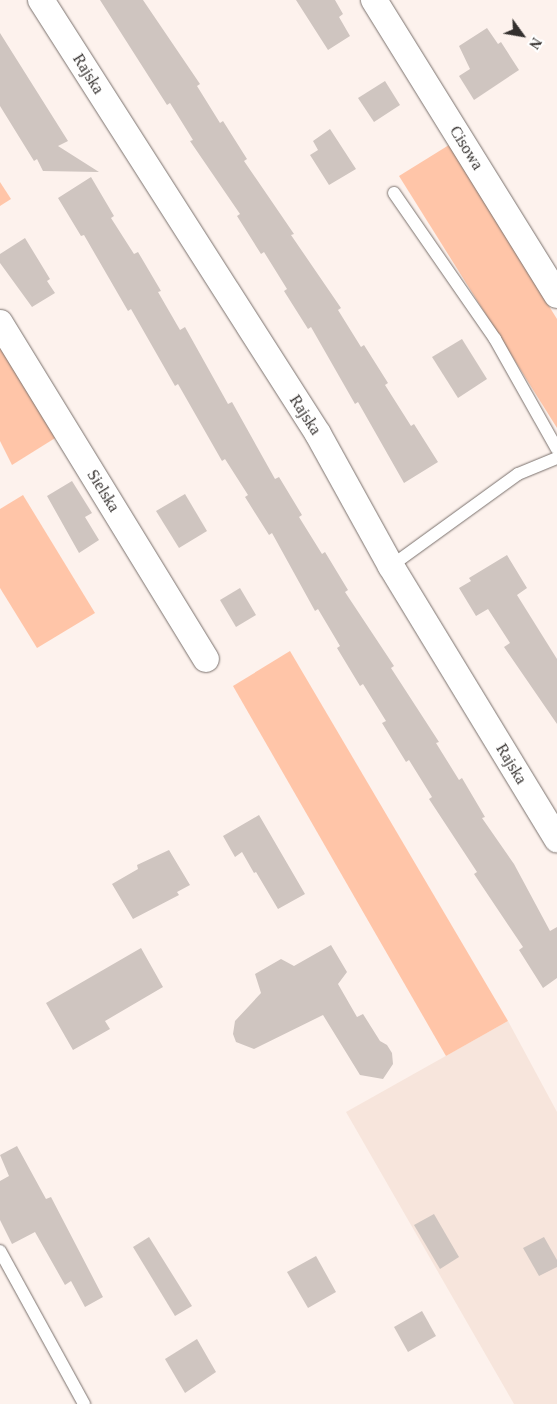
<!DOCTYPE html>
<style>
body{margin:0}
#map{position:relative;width:557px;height:1404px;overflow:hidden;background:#fdf2ed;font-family:Georgia,serif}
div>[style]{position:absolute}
.built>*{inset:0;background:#f7e5dc}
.green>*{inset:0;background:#ffc5a8}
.building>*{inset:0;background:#cfc5c0}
.roads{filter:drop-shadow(0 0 1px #7a716d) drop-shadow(0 0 1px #7a716d)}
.service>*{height:12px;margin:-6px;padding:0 6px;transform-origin:6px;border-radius:6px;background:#fff}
.minor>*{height:26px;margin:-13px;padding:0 13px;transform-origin:13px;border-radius:13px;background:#fff}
span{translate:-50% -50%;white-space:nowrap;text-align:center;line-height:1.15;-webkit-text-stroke:4px #fff;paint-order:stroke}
.street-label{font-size:16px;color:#34302e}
.north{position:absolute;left:497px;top:10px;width:50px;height:50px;-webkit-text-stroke:4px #fff;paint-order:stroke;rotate:122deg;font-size:14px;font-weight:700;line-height:20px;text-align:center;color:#34302e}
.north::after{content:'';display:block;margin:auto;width:18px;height:22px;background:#34302e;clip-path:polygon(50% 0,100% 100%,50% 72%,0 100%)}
</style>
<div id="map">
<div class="built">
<i style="clip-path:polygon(508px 1021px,557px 1112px,557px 1404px,514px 1404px,346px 1112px)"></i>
</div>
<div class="green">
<i style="clip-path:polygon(449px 145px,557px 319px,557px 428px,399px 176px)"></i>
<i style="clip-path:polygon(0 182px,11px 199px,0 206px)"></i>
<i style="clip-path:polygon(0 339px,60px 435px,12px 465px,0 441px)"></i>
<i style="clip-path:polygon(23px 495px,95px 613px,37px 648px,0 588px,0 509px)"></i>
<i style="clip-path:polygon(290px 651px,508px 1021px,446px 1056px,233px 686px)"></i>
</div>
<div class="building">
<i style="clip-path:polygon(100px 0,143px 0,200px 84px,197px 86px,220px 123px,223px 121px,247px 159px,244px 161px,294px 234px,291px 235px,341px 308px,338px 310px,361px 347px,364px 345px,388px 383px,385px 385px,411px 426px,414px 424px,438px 462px,404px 483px,358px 402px,355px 404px,311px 327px,308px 329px,284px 291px,287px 289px,264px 252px,261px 254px,237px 216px,240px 214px,190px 141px,193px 140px,170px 103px,167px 105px)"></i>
<i style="clip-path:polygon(296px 0,335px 0,343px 14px,339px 17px,350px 36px,328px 50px)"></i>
<i style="clip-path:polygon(487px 28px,498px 44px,501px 42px,519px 70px,474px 100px,459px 76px,470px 69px,459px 46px)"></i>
<i style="clip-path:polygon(0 33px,68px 141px,58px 146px,99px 172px,43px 171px,37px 159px,34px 161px,0 106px)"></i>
<i style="clip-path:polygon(385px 81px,400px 105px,374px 122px,358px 98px)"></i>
<i style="clip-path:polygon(330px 129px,356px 169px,329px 185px,310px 155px,318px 150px,313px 141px)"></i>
<i style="clip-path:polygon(91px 177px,114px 216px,111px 218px,134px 254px,138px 252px,161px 291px,158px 292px,180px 330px,185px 327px,228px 404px,232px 402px,275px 479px,279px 477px,302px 515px,299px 517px,322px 554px,325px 552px,348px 590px,345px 592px,394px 666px,391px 668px,439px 742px,436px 743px,459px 780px,462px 778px,485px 817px,482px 818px,514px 864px,550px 931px,557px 927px,557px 978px,543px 988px,519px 950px,523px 947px,474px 874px,477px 872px,429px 799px,432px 797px,409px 760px,406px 762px,382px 723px,386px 721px,363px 684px,360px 686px,337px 648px,340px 646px,318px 609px,315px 611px,272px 533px,269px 535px,245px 497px,248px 495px,225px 459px,222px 461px,178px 384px,175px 386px,131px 309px,128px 311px,84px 235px,81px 236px,58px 198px)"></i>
<i style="clip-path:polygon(25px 238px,50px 279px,47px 281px,55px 293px,32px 307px,0 263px,0 254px)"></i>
<i style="clip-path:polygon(462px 339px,487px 379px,458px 398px,432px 357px)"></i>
<i style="clip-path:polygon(72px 481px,92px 513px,85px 517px,99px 540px,79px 553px,47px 496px)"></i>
<i style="clip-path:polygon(185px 494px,207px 531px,179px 548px,156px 511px)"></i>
<i style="clip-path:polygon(507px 555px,527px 588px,517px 595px,557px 659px,557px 724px,504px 647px,510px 643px,488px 609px,476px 616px,459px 588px,471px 581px,469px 578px)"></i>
<i style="clip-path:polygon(240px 588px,256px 615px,236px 627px,220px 600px)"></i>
<i style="clip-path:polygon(259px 815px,305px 894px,278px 909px,256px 872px,254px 873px,242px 852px,235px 857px,223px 836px)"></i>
<i style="clip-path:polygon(169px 850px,190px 885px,177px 892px,179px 895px,133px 919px,112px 884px,138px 869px,137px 865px)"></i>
<i style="clip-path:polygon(331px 945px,347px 972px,338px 984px,357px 1017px,363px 1014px,380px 1041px,387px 1045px,392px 1053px,393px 1064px,383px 1079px,360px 1075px,323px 1015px,254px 1049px,236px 1042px,233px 1034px,235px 1021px,261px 993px,255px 974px,281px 959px,294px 966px)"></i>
<i style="clip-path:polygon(141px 948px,163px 987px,105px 1021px,110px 1029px,73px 1050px,46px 1003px)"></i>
<i style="clip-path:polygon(17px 1146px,46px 1199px,51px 1197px,103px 1297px,85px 1307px,71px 1281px,65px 1285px,35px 1232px,12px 1244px,0 1220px,0 1181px,9px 1176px,0 1155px)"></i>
<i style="clip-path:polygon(434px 1214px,459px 1257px,440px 1269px,414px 1225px)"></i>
<i style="clip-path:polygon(149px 1237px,192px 1306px,175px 1316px,133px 1247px)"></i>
<i style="clip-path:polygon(544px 1237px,557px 1260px,557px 1267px,539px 1276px,523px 1248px)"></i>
<i style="clip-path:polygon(316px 1256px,336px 1292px,308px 1308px,287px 1272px)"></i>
<i style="clip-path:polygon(422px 1311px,436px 1336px,408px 1352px,394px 1327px)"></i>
<i style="clip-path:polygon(197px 1339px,216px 1372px,185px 1393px,165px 1359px)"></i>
</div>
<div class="roads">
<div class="service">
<i style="left:394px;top:193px;width:178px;rotate:55.3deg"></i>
<i style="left:495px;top:339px;width:126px;rotate:60.6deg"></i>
<i style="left:391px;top:566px;width:157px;rotate:-35.9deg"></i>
<i style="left:518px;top:474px;width:42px;rotate:-22.3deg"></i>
<i style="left:0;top:1251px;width:175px;rotate:61.2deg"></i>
</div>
<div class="minor">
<i style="left:41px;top:0;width:515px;rotate:57.45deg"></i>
<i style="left:318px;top:434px;width:151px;rotate:61.1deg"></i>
<i style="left:391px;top:566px;width:320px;rotate:58.7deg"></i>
<i style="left:374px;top:0;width:347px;rotate:58.2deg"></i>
<i style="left:0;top:323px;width:394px;rotate:58.5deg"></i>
</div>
</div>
<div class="street-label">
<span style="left:88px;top:74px;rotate:58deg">Rajska</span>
<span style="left:466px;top:148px;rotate:58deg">Cisowa</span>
<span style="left:305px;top:415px;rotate:57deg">Rajska</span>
<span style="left:103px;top:491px;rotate:58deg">Sielska</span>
<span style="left:511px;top:764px;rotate:59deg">Rajska</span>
</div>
<div class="north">N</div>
</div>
